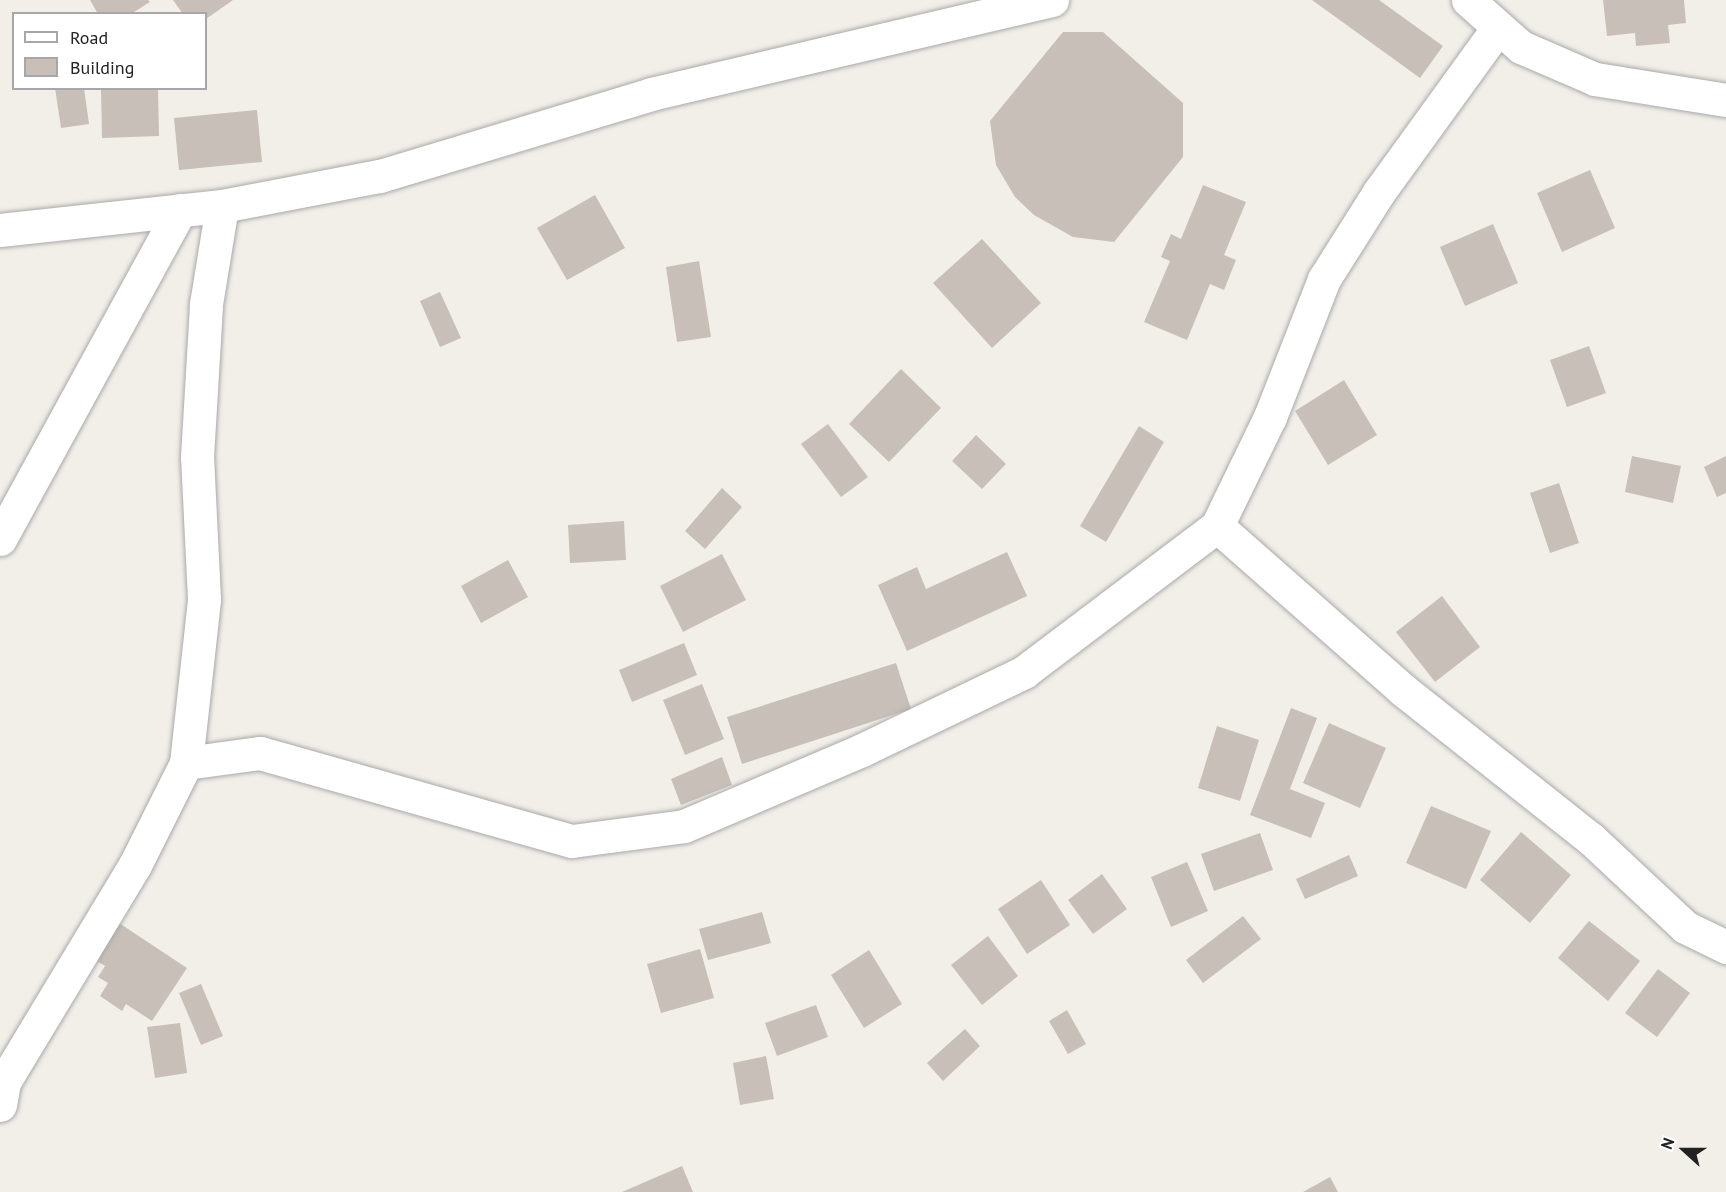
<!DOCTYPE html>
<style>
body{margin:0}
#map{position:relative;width:1726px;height:1192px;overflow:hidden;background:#f2efe9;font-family:"PT Sans",sans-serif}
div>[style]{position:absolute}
.building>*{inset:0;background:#c7bfb8}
.roads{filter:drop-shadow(0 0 2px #a9a9a9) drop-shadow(0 0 2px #a9a9a9)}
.minor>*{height:33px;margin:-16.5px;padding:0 16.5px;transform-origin:16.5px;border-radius:16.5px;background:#fff}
span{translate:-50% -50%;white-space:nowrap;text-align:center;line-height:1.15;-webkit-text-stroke:5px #fff;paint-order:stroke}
.legend{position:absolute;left:12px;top:12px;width:195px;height:78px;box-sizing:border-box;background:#fff;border:2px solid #a7a7a7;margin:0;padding:8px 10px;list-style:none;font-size:18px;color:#222}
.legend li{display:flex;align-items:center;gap:12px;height:30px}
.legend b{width:30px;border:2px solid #a7a7a7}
.north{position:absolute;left:1654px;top:1120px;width:60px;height:60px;-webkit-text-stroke:4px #fff;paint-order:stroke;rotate:291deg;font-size:16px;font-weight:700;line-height:24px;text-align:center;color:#222}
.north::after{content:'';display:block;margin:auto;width:21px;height:27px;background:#222;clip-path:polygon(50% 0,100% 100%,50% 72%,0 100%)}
</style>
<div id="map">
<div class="building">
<i style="clip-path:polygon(90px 0,148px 0,150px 2px,131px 14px,98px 14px)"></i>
<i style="clip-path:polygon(173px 0,233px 0,206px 19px,206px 14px,183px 14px)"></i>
<i style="clip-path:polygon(1312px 0,1379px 0,1443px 46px,1420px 78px)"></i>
<i style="clip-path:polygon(1603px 0,1684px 0,1686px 23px,1668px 25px,1670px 43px,1636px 46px,1635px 33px,1607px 36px)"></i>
<i style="clip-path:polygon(1063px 32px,1103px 32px,1183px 103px,1183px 157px,1114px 242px,1073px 237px,1034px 215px,1015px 197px,996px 165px,990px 121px)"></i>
<i style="clip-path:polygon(55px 88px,84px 88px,89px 124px,61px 128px)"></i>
<i style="clip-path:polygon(101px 88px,158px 88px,159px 136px,102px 138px)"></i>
<i style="clip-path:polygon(257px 110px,262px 162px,179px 170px,174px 118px)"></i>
<i style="clip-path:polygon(1590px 170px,1615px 228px,1562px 252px,1537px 193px)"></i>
<i style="clip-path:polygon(1203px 185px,1246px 202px,1224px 255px,1236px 260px,1224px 290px,1210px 284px,1187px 340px,1144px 322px,1170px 261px,1161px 257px,1171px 234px,1181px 239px)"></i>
<i style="clip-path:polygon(595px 195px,625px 248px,567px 280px,537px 228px)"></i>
<i style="clip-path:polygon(1493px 224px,1518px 283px,1465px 306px,1440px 247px)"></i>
<i style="clip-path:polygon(982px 239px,1041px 303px,992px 348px,933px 283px)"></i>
<i style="clip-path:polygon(699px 261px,711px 337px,677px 342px,666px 267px)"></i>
<i style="clip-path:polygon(440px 292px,461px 338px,440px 347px,420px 301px)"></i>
<i style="clip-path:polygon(1589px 346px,1606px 393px,1567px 407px,1550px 360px)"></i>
<i style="clip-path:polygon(901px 369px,941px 408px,889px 462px,849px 424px)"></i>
<i style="clip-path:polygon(1344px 380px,1377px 435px,1328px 465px,1295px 411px)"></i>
<i style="clip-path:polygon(828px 424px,868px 477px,841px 497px,801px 444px)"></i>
<i style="clip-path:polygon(1139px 426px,1164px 442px,1106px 542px,1080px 526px)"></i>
<i style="clip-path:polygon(976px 435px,1006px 464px,982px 489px,952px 461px)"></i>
<i style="clip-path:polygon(1632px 456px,1681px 466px,1673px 503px,1625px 492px)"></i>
<i style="clip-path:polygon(1726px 456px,1726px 493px,1717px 497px,1704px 467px)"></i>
<i style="clip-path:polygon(1559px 483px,1579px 543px,1550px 553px,1530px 493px)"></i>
<i style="clip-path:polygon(722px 488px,742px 507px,705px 549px,685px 531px)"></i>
<i style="clip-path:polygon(624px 521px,626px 560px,570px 563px,568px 525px)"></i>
<i style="clip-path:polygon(1007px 552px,1027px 596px,907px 651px,878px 585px,917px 567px,926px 589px)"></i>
<i style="clip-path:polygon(722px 554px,746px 600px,683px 632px,660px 586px)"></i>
<i style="clip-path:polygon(508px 560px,528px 597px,481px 623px,461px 586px)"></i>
<i style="clip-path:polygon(1442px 596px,1480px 647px,1435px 682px,1396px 632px)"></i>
<i style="clip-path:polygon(684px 643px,697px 675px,632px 702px,619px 670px)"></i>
<i style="clip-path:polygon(896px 663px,911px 709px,742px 764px,727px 717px)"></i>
<i style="clip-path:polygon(702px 684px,724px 739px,685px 755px,663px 700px)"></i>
<i style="clip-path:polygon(1291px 708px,1317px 718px,1290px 789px,1325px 803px,1311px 838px,1250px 815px)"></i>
<i style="clip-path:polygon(1329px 723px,1386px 748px,1360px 808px,1303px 783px)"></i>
<i style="clip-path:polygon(1217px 726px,1259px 740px,1240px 801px,1198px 788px)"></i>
<i style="clip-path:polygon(722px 757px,732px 785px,681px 805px,671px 779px)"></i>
<i style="clip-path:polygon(1431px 806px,1491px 831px,1466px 889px,1406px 863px)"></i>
<i style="clip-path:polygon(1521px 832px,1571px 875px,1530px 923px,1480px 880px)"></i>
<i style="clip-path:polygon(1260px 833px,1273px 870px,1214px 891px,1201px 854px)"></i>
<i style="clip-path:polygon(1349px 855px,1358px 876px,1305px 899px,1296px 879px)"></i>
<i style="clip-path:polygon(1187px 862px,1208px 911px,1171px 927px,1151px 877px)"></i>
<i style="clip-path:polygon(1102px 874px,1127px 909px,1093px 934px,1068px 900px)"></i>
<i style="clip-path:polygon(1041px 880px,1070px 925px,1027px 954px,998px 909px)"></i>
<i style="clip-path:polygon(762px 912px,771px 943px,708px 960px,699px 929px)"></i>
<i style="clip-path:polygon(1243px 916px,1261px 939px,1203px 983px,1186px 960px)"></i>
<i style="clip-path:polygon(1589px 921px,1640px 961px,1608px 1001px,1558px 958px)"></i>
<i style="clip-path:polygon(119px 923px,187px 968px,152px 1021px,126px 1004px,122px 1011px,100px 996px,108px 983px,98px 977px,105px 966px,95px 960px)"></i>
<i style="clip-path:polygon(988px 936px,1018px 976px,982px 1005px,951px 965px)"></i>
<i style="clip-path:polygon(700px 949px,714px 998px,661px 1013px,647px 964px)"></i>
<i style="clip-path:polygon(869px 950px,902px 1004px,864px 1028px,831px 975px)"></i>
<i style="clip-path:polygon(1658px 969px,1690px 993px,1657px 1037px,1625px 1013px)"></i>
<i style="clip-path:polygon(201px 984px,223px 1036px,201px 1045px,179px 993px)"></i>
<i style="clip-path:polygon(816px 1005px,828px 1037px,777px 1056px,765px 1023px)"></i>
<i style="clip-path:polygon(1067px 1010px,1086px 1044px,1068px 1054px,1049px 1021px)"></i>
<i style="clip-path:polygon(180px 1023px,187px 1073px,155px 1078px,147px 1027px)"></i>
<i style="clip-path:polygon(965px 1029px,980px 1046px,943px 1081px,927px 1063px)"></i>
<i style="clip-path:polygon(766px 1056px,774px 1099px,740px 1105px,733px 1063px)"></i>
<i style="clip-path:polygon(682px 1166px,693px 1192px,622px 1192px)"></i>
<i style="clip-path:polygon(1330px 1177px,1338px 1192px,1303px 1192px)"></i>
</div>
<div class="roads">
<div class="minor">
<i style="left:1468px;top:0;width:71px;rotate:41.6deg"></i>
<i style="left:1521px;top:47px;width:81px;rotate:23.4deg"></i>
<i style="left:1595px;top:79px;width:133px;rotate:9.1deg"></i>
<i style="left:0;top:230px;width:223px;rotate:-6.2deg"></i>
<i style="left:222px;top:206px;width:161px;rotate:-10.8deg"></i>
<i style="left:380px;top:176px;width:283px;rotate:-16.8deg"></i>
<i style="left:651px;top:94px;width:412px;rotate:-13.2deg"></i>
<i style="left:1217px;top:526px;width:248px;rotate:41.4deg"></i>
<i style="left:1403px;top:690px;width:238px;rotate:38.4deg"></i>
<i style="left:1590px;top:838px;width:130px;rotate:43.1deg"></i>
<i style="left:1685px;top:927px;width:46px;rotate:26deg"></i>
<i style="left:0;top:539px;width:375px;rotate:-61.3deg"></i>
<i style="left:186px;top:763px;width:75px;rotate:-7.7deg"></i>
<i style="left:260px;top:753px;width:324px;rotate:15.8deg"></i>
<i style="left:572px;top:841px;width:113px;rotate:-7.6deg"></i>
<i style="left:684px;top:826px;width:194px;rotate:-23.1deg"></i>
<i style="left:862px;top:750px;width:180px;rotate:-25.7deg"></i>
<i style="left:1024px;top:672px;width:242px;rotate:-37.1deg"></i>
<i style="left:1217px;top:526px;width:121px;rotate:-64.1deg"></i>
<i style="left:1270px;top:417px;width:148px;rotate:-68.6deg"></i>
<i style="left:1324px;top:279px;width:103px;rotate:-57.7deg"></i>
<i style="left:1379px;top:192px;width:201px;rotate:-54.1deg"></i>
<i style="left:0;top:1105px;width:23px;rotate:-80deg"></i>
<i style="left:4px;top:1082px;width:253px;rotate:-58.9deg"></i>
<i style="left:135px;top:865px;width:114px;rotate:-63.4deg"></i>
<i style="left:186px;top:763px;width:165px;rotate:-83.7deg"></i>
<i style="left:204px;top:599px;width:142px;rotate:-92.8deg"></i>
<i style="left:197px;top:457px;width:153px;rotate:-86.6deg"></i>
<i style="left:206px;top:304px;width:99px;rotate:-80.7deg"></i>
</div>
</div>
<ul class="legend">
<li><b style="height:8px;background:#fff"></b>Road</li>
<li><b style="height:16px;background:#c7bfb8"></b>Building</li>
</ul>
<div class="north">N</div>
</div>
